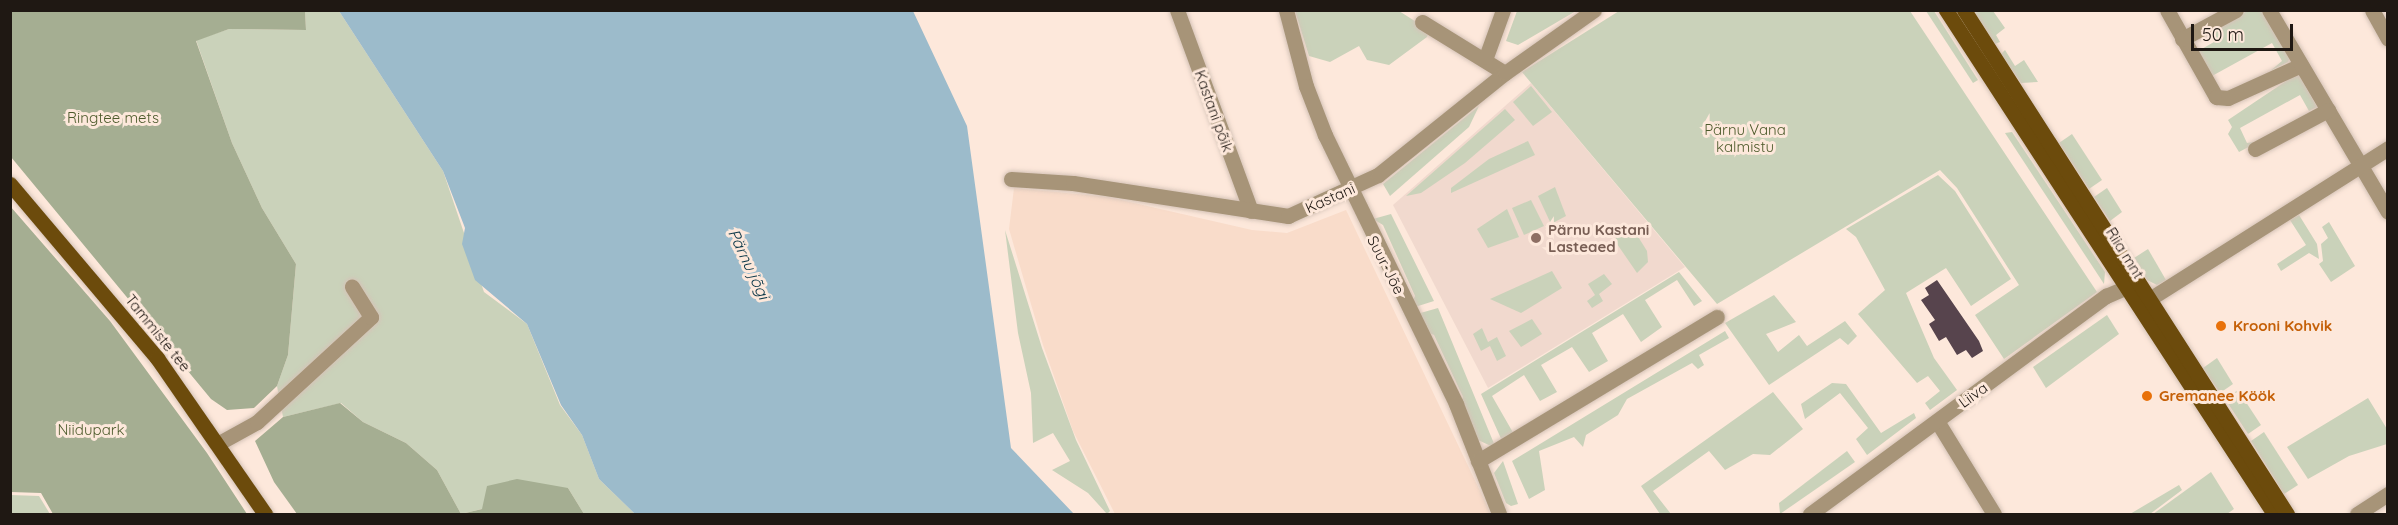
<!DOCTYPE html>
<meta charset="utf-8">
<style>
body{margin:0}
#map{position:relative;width:2398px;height:525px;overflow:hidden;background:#fde8db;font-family:Quicksand,sans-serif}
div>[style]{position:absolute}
.built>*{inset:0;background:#f9dcca}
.education>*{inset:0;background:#f1d9ce}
.green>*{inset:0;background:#cad2ba}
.forest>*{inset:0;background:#a5ae92}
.water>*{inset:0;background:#9cbbcb}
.building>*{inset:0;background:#57444d}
.roads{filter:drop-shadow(0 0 2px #d5c3b7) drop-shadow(0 0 2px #d5c3b7)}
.minor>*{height:15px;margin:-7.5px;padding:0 7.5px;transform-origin:7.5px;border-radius:7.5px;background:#a79478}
.major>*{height:15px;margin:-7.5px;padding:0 7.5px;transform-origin:7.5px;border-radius:7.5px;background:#6c4b0c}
.dots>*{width:16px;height:16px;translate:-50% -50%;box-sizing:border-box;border:3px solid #fde8db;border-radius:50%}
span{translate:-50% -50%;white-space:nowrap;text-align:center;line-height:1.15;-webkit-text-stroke:6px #fde8db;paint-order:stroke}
.street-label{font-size:15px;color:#1f1813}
.park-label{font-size:15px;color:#4c5a2b}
.education-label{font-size:15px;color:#785e54;font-weight:700}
.left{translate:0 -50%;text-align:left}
.food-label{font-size:15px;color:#c56008;font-weight:700}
.water-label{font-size:16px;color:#063446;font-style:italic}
.frame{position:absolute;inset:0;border:12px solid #1f1813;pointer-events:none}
.scale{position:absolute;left:2191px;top:24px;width:102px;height:27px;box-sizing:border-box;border:3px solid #1f1813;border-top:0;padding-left:8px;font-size:18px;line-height:21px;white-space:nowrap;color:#1f1813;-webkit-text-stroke:4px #fde8db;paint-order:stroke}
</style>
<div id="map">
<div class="built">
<i style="clip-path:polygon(1014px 188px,1108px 197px,1252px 230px,1287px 233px,1346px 210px,1491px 514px,1115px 514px,1073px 431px,1043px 345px,1009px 229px)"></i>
</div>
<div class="education">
<i style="clip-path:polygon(1531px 83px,1685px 267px,1488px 388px,1393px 205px)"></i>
</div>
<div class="green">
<i style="clip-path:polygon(1320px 10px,1399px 11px,1429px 30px,1427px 37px,1389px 65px,1367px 60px,1359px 46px,1330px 62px,1309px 56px,1295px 11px)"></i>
<i style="clip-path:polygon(2263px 10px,2290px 57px,2288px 62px,2270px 71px,2282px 61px,2272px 43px,2212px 76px,2220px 93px,2234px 90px,2224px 95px,2215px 92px,2193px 54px,2214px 42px,2207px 32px,2247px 11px)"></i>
<i style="clip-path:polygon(305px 11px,339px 11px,443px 171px,484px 292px,527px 324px,560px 405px,582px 435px,599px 479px,635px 514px,584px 514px,568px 488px,461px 514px,437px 470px,406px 443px,363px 422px,341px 403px,283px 417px,277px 386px,288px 355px,296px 264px,262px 208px,232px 143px,196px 40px,229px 29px,306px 30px)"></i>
<i style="clip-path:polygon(1517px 11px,1517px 10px,1576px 11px,1518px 45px,1506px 41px)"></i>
<i style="clip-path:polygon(1619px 11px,1910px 11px,2097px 292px,2004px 359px,1975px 315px,2019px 285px,1957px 188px,1940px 170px,1717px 304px,1522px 72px)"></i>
<i style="clip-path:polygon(1926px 11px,1934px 11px,1978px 80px,1973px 83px)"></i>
<i style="clip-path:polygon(1979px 11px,1993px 11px,2005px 28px,1996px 35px,2000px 42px,1995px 44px,1975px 13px)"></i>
<i style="clip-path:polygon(2005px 50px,2015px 66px,2024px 60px,2038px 82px,2021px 83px,2001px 54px)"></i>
<i style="clip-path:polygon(2298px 73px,2317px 107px,2309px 111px,2300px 95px,2240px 128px,2247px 143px,2260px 141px,2239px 152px,2228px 134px,2232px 127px,2228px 120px)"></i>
<i style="clip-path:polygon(1531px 86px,1552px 112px,1533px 126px,1513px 102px)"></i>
<i style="clip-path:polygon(1479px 106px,1469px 127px,1390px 196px,1383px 184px)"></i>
<i style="clip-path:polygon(1505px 109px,1515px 120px,1465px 163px,1421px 193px,1406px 196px)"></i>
<i style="clip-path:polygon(2012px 132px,2105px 272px,2104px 284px,2005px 133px)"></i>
<i style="clip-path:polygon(2072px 134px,2102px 180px,2089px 189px,2059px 143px)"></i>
<i style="clip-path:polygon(1528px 141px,1535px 155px,1451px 193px,1451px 188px,1489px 159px)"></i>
<i style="clip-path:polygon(1938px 175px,1955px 191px,2011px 279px,1971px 306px,1946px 268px,1906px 293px,1934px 358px,1957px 390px,1930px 410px,1925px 403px,1940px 391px,1928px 376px,1917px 383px,1858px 314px,1885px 290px,1856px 237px,1846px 229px)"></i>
<i style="clip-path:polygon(1555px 187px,1566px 216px,1551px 224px,1538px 196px)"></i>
<i style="clip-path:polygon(2107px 188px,2122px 212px,2110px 221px,2094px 197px)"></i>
<i style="clip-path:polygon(1531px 200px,1544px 226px,1524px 235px,1512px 208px)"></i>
<i style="clip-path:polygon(1507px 209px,1519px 237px,1488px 248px,1477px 229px)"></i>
<i style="clip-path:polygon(1391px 214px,1434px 301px,1415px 307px,1412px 303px,1415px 296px,1383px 225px,1373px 219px)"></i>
<i style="clip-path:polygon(2299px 215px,2317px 244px,2319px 259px,2309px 253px,2281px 271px,2277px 264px,2306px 245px,2290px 220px)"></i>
<i style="clip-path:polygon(2329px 222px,2355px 266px,2331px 282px,2319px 264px,2323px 261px,2321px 244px,2328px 238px,2322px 227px)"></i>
<i style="clip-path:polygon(1624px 229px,1637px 235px,1647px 251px,1648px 262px,1637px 273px,1615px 241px,1617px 232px)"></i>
<i style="clip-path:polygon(1005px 230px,1042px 348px,1076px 440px,1110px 511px,1107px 514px,1088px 493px,1052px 470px,1070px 461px,1053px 433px,1033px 443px,1031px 393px,1018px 333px)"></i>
<i style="clip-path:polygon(2148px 249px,2166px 280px,2157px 285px,2147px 280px,2134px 258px)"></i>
<i style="clip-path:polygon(1552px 271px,1562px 288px,1521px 313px,1490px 299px)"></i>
<i style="clip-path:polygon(1679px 272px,1702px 301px,1694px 306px,1677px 280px,1645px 300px,1662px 327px,1641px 342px,1623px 314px,1592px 333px,1608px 361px,1589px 372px,1572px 347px,1541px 365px,1557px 392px,1540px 401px,1524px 375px,1492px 396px,1515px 436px,1503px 443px,1481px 394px)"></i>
<i style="clip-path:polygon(1604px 274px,1612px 284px,1599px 294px,1603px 301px,1592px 308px,1587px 301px,1595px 295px,1588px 284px)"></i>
<i style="clip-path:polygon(1774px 295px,1796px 322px,1766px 334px,1778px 352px,1799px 335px,1807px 346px,1845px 321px,1857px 336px,1848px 345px,1840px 338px,1769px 385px,1725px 323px)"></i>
<i style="clip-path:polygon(1438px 308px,1495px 446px,1493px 447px,1478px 440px,1459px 404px,1463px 397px,1434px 335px,1425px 331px,1417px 314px)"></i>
<i style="clip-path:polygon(2107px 315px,2119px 334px,2046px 388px,2033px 367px)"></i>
<i style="clip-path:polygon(1532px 319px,1542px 334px,1521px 347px,1509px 331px)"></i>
<i style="clip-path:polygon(1482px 328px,1488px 342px,1497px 337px,1506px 356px,1497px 361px,1490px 346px,1481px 351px,1473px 334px)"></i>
<i style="clip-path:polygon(1725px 331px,1729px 338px,1699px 355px,1704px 365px,1698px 369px,1692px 363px,1627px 399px,1618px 415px,1586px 435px,1583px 447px,1574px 437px,1539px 451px,1545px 490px,1529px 499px,1512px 461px)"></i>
<i style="clip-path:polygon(2217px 358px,2233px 384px,2220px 393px,2203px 368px)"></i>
<i style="clip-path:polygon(1832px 383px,1846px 384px,1881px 433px,1914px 413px,1916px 418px,1867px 455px,1856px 439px,1868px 428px,1840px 393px,1805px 419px,1801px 404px)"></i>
<i style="clip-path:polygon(2238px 390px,2261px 425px,2248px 434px,2225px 399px)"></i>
<i style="clip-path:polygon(1773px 392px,1803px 429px,1770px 455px,1753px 454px,1725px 470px,1709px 451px,1653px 491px,1671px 514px,1660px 514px,1641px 486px)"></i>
<i style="clip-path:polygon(2368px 398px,2387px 429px,2387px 444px,2349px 456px,2308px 479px,2287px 447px)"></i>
<i style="clip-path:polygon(2264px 432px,2298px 485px,2284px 494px,2251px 441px)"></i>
<i style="clip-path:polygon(1847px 451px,1855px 462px,1780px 514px,1779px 503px)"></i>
<i style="clip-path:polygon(1503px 461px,1518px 504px,1511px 506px,1506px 503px,1494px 473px)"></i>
<i style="clip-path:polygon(2211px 472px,2234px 509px,2227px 514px,2153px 514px)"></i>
<i style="clip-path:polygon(2179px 485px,2182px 490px,2150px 514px,2130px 514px)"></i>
<i style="clip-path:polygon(11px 495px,39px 496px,50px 514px,11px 514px)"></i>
</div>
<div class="forest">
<i style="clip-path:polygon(10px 11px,305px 11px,306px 30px,229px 29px,196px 41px,232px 143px,262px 208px,296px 264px,288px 355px,277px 386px,254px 408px,227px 410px,211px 399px,11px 157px)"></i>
<i style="clip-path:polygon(10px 206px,110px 321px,207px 453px,247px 514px,53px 514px,41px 493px,11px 492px)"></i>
<i style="clip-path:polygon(340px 403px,363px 422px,406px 443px,437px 470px,461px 514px,482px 509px,487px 486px,517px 479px,568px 488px,584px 514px,297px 514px,274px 482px,255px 441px,283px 417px)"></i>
</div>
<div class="water">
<i style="clip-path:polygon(339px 11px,913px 11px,967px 126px,1011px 448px,1074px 514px,635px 514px,599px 479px,582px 435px,561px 405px,527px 324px,475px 280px,462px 244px,465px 228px,443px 171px)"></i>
</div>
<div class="building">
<i style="clip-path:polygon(1937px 280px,1979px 341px,1983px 351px,1972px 358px,1966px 350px,1957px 355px,1946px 337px,1939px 341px,1929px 324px,1935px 320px,1921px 300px,1929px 295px,1925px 288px)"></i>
</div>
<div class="roads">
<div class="minor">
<i style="left:1177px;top:10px;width:214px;rotate:69.8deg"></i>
<i style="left:1286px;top:10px;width:79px;rotate:75.3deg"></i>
<i style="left:1306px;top:86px;width:53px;rotate:68.8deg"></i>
<i style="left:1325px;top:135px;width:299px;rotate:64deg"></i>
<i style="left:1456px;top:404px;width:118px;rotate:68.6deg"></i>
<i style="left:2167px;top:10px;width:100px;rotate:60.6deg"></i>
<i style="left:2216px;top:97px;width:12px;rotate:5deg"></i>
<i style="left:2228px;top:98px;width:80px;rotate:-24.3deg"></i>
<i style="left:2269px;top:10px;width:234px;rotate:59.5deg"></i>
<i style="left:2372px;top:10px;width:33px;rotate:61deg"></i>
<i style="left:1422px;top:22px;width:97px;rotate:31.6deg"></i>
<i style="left:2182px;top:39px;width:61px;rotate:-28.2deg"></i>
<i style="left:1486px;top:57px;width:50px;rotate:-70.1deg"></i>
<i style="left:2255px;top:149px;width:83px;rotate:-28.1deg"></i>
<i style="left:1011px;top:179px;width:62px;rotate:3.7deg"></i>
<i style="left:1073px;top:183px;width:218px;rotate:8.7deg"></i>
<i style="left:1288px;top:216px;width:99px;rotate:-24.5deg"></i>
<i style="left:1378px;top:175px;width:163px;rotate:-38.8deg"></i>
<i style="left:1505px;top:73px;width:109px;rotate:-35.3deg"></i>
<i style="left:2140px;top:305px;width:294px;rotate:-32.3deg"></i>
<i style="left:1937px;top:421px;width:109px;rotate:58.5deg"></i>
<i style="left:219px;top:443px;width:43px;rotate:-28.9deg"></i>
<i style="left:257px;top:422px;width:155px;rotate:-42.6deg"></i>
<i style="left:371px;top:317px;width:36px;rotate:-122deg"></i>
<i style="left:1478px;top:461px;width:279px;rotate:-31.1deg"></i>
<i style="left:1810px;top:514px;width:368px;rotate:-36.4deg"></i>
<i style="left:2106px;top:296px;width:34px;rotate:-23deg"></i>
<i style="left:2357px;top:514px;width:37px;rotate:-33deg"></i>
</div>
<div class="major">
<i style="left:1946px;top:10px;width:601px;rotate:56.94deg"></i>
<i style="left:1964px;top:10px;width:599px;rotate:57.35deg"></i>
<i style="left:10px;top:184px;width:228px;rotate:49.8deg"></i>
<i style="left:157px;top:358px;width:190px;rotate:55.3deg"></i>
</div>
</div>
<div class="dots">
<i style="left:1536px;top:238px;background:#8d6e63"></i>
<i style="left:2221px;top:326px;background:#e8710a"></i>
<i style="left:2147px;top:396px;background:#e8710a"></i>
</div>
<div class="street-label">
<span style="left:1214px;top:111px;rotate:70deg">Kastani põik</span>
<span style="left:1330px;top:198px;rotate:-24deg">Kastani</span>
<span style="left:2125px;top:253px;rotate:58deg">Riia mnt</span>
<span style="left:1386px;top:265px;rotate:63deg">Suur-Jõe</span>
<span style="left:158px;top:333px;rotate:51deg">Tammiste tee</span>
<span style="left:1973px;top:395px;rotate:-36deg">Liiva</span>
</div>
<div class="park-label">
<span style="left:113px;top:118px">Ringtee mets</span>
<span style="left:1745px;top:138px">Pärnu Vana<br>kalmistu</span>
<span style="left:91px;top:430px">Niidupark</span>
</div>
<div class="education-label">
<span class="left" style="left:1548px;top:238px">Pärnu Kastani<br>Lasteaed</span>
</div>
<div class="food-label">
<span class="left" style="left:2233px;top:326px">Krooni Kohvik</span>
<span class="left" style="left:2159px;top:396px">Gremanee Köök</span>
</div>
<div class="water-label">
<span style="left:749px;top:264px;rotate:65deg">Pärnu jõgi</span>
</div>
<div class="frame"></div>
<div class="scale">50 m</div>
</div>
